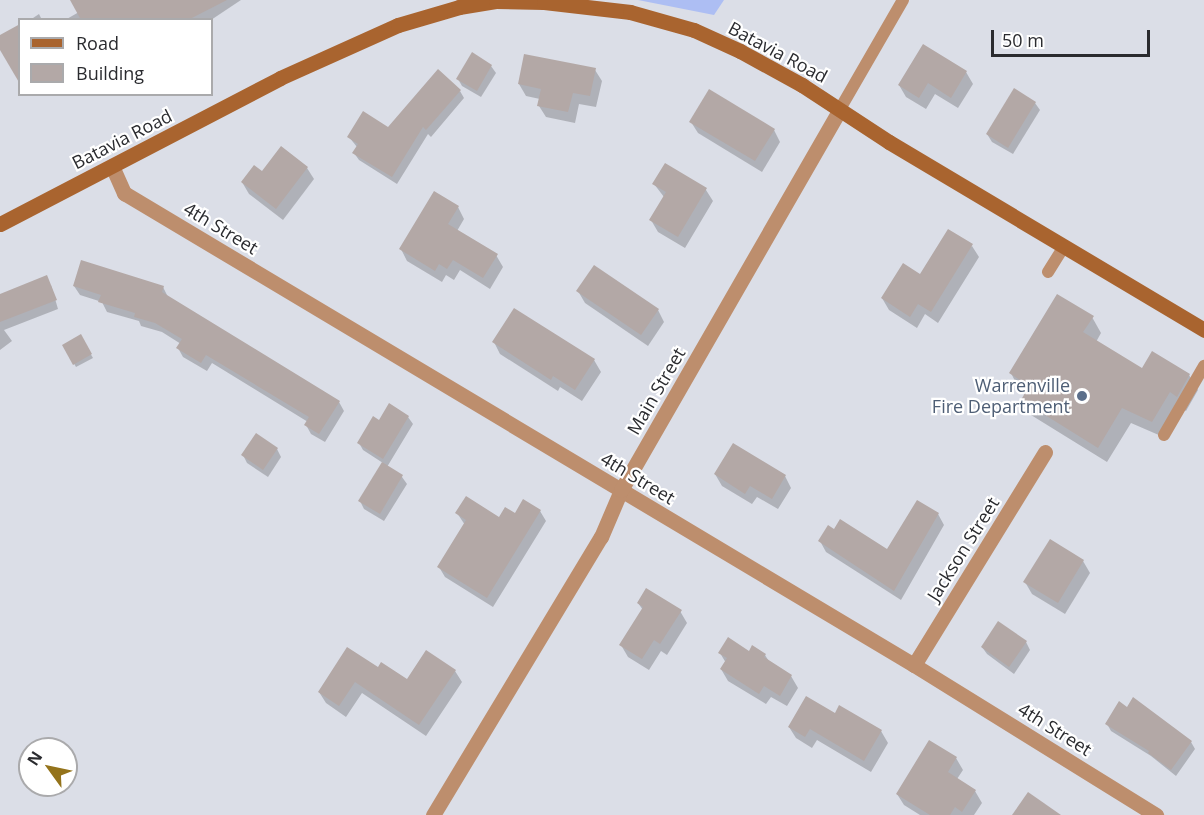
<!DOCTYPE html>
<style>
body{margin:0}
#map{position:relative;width:1204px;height:815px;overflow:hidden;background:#dbdee7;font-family:"Open Sans",sans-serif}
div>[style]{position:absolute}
.green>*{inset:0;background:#adbef3}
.shadow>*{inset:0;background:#0003}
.building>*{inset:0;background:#b3a8a6}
.service>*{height:12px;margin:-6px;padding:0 6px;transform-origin:6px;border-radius:6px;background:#bd8e6d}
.minor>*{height:15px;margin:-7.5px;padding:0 7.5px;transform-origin:7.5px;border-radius:7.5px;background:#bd8e6d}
.secondary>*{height:15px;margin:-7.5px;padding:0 7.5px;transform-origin:7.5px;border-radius:7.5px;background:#a9642f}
.dots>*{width:16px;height:16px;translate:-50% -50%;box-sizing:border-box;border:3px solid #fff;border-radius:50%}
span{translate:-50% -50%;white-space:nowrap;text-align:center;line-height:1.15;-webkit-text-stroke:4.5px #fff;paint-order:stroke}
.street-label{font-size:18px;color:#2a2b2f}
.service-label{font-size:18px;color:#4e5e75}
.right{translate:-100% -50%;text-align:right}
.legend{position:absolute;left:18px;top:18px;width:195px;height:78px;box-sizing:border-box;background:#fff;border:2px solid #aaaaac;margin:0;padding:8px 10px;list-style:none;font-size:18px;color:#2a2b2f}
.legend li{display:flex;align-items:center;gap:12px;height:30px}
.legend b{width:30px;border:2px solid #aaaaac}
.north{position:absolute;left:18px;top:737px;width:60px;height:60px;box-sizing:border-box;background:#fff;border:2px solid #aaaaac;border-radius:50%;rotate:303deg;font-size:16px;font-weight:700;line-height:24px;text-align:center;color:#2a2b2f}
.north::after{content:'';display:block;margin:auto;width:21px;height:27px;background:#94731b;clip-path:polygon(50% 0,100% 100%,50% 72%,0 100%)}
.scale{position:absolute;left:991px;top:30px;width:159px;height:27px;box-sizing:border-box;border:3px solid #2a2b2f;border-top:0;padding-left:8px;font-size:18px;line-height:21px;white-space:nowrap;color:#2a2b2f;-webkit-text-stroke:4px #fff;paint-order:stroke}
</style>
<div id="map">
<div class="green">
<i style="clip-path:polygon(638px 0,724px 0,714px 15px)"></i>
</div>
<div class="shadow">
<i style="clip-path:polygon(80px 0,241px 0,211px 20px,65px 20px,79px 12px)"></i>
<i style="clip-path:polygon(39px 14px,42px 20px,30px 20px)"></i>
<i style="clip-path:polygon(491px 66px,496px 73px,481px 97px,462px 86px,458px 79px)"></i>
<i style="clip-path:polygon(595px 70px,602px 81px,596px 107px,579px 104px,575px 123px,546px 117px,539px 106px,540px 99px,526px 96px,519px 84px)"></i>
<i style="clip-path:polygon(966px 72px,973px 84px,958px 108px,935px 94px,926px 109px,906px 97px,899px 85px)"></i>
<i style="clip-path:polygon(460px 91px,464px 98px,431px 137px,428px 134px,397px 184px,359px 160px,354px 153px,357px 147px,349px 137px,388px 129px)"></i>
<i style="clip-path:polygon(1035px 103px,1040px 110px,1013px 154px,992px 142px,987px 134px)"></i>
<i style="clip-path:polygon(691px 122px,774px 130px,780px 142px,762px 172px,698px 133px)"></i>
<i style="clip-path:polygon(665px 165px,706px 190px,713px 201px,685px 248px,658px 232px,651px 220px,664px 197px,654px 184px)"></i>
<i style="clip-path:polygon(307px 168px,314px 179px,283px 220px,249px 194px,242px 182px,262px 173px)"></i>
<i style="clip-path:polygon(458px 207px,464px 219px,457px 231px,496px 255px,503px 267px,490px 289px,460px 270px,454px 280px,446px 275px,442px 282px,407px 261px,401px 249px)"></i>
<i style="clip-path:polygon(972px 246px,979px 257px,938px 323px,925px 314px,917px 328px,889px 310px,882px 298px)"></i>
<i style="clip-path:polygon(51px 285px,58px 309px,4px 330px,12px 341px,0 350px,0 295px)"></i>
<i style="clip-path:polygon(74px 286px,163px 287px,168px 297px,339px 402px,344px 411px,325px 442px,311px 434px,306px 425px,308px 422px,212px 363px,207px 371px,183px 357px,178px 348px,181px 344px,162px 332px,141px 326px,139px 321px,107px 312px,102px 302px,80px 295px)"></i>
<i style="clip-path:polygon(578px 291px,658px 310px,664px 322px,648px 346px,585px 303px)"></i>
<i style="clip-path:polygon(1092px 317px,1101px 333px,1096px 342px,1142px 370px,1189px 375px,1198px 390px,1186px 411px,1179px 407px,1161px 436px,1131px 423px,1107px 462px,1031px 415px,1022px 400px,1026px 393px,1019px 389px,1011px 373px)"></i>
<i style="clip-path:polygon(80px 336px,93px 358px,76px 367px,64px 346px)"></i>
<i style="clip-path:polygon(494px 342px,594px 360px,601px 372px,582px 401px,560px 387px,558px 391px,500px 354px)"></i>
<i style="clip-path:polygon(408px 417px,413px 424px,387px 467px,402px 477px,407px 484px,384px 521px,364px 509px,360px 501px,383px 463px,363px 450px,359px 443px)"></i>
<i style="clip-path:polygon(277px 449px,281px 457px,268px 477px,247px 463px,243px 455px)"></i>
<i style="clip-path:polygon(715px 474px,785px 476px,791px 488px,778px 509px,757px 497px,752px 504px,722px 486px)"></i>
<i style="clip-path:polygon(918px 502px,938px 514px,944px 525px,901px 600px,826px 552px,820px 541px,888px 551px)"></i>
<i style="clip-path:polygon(540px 511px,546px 521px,493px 607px,445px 577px,439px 567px,465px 525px,457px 513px,500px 519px)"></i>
<i style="clip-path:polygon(1083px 561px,1090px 573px,1065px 614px,1032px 594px,1025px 582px)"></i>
<i style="clip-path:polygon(638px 603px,680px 611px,687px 623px,667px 655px,661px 651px,649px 670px,628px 657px,621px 645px,643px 610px)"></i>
<i style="clip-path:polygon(999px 623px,1026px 642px,1030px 650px,1014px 674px,987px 654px,982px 647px)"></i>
<i style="clip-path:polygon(720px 653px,765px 655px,770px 663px,791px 676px,798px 688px,787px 706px,771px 697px,766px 704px,728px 681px,721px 669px,726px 663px)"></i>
<i style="clip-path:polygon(378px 669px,407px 681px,455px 671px,462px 682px,426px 736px,362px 693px,346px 717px,326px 703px,319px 692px)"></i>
<i style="clip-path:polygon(1134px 699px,1191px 742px,1195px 749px,1176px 776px,1151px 756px,1111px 731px,1107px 724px,1128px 709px)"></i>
<i style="clip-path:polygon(789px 727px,881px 731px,888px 743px,871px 772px,817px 740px,812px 748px,796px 738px)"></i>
<i style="clip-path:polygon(956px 758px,963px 770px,957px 779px,975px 791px,982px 803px,974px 815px,920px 815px,904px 805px,897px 794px)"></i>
</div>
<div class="building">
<i style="clip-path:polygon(70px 0,227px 0,188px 20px,81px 20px)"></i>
<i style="clip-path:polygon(20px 24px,20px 84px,0 50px,0 35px)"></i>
<i style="clip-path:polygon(923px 44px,967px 71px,951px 98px,928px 83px,919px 98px,898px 85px)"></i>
<i style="clip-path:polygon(472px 52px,492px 65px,477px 91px,456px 79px)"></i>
<i style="clip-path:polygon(524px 54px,596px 68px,590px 96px,573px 93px,568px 112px,537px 106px,541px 89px,518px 84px)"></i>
<i style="clip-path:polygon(438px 69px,461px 90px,426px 130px,423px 127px,392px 177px,352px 153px,358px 144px,347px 137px,363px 111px,388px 127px)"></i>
<i style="clip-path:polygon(1014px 88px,1036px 102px,1008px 148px,986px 134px)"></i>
<i style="clip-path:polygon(709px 89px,775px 129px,755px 161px,689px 122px)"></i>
<i style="clip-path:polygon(281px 146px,308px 167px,276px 209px,241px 182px,254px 165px,262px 171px)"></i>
<i style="clip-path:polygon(665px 163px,707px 188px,678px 237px,649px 220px,666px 192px,652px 184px)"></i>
<i style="clip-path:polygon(434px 191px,459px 206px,448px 224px,498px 254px,483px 278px,453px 260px,447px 269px,439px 264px,435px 271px,399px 249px)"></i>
<i style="clip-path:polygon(948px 229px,973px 244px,931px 312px,918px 304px,910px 317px,881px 298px,903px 263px,920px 274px)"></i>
<i style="clip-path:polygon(81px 260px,164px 286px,162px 292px,340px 401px,319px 434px,304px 425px,309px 417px,206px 355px,201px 363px,176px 348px,182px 339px,155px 323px,134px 317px,135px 313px,98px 302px,101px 295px,73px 286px)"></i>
<i style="clip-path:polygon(594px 265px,659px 309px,641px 335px,576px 291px)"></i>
<i style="clip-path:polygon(47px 275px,57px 300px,0 322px,0 294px)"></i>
<i style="clip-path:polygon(1057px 294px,1094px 316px,1083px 332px,1142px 368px,1152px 351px,1190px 374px,1177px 397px,1170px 392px,1152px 422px,1122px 408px,1098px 448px,1021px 400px,1029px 386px,1009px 373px)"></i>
<i style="clip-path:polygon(514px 308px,595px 359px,575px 390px,553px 376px,551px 380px,492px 342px)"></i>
<i style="clip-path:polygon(81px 334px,92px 354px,73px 365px,62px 345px)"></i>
<i style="clip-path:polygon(389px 403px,409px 416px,383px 459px,357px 443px,373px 416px,379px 420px)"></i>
<i style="clip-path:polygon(256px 433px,278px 448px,263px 470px,241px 455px)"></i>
<i style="clip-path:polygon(733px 443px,786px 475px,772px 499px,750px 486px,745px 494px,714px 474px)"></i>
<i style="clip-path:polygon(382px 462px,403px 475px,380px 514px,358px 501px)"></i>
<i style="clip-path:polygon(466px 496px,499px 517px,505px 507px,515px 513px,523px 499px,541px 510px,487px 598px,437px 567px,466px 520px,455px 513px)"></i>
<i style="clip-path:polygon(917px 500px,939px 513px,894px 591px,818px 541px,828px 525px,834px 529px,840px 519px,887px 549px)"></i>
<i style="clip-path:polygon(1050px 539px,1084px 560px,1058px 603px,1023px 582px)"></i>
<i style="clip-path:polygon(646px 588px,682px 610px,660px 644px,654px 640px,642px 659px,619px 645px,643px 607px,637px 603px)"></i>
<i style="clip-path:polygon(998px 621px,1027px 641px,1009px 667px,981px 647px)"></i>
<i style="clip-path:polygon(728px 637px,749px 651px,752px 645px,766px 654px,764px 657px,792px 675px,780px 696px,764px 686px,759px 694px,720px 669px,727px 658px,718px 653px)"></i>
<i style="clip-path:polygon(347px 647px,378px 667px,381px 662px,407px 679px,426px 650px,456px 670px,419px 725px,355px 682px,339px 706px,318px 692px)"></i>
<i style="clip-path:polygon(806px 696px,835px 713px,839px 705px,882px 730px,864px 761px,810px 729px,805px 737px,788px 727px)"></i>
<i style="clip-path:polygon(1133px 697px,1192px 741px,1171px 770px,1148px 753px,1149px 751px,1105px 724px,1119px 701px,1127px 707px)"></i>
<i style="clip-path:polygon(929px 740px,957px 757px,948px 772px,976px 790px,962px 812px,955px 807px,950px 815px,930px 815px,896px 794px)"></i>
<i style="clip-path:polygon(1028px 792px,1061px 815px,1012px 815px)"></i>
</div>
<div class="service">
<i style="left:840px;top:109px;width:126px;rotate:-60deg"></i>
<i style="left:1048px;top:272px;width:31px;rotate:-58deg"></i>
<i style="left:1164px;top:435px;width:80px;rotate:-59.9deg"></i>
</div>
<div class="minor">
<i style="left:112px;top:166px;width:30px;rotate:66deg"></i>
<i style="left:124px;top:193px;width:920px;rotate:30.86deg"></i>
<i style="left:914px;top:665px;width:285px;rotate:31.8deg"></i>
<i style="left:914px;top:665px;width:250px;rotate:-58.4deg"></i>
<i style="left:433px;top:815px;width:325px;rotate:-58.9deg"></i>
<i style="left:601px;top:537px;width:51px;rotate:-66.9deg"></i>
<i style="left:621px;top:490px;width:439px;rotate:-60.1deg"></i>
</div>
<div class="secondary">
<i style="left:0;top:224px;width:316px;rotate:-27.5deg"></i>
<i style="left:280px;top:78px;width:129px;rotate:-24.2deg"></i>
<i style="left:398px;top:25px;width:64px;rotate:-16.4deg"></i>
<i style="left:459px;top:7px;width:37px;rotate:-9deg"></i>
<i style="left:496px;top:1px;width:48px;rotate:1.2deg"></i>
<i style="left:544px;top:2px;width:87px;rotate:6.6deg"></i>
<i style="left:630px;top:12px;width:66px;rotate:15.7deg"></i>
<i style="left:694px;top:30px;width:51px;rotate:24.5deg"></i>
<i style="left:740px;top:51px;width:71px;rotate:28.7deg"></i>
<i style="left:802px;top:85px;width:104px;rotate:33.2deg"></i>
<i style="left:889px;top:142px;width:367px;rotate:30.8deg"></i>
</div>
<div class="dots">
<i style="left:1082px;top:396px;background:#5c6f8a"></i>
</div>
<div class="street-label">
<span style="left:778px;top:52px;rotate:28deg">Batavia Road</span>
<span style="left:122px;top:139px;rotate:-27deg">Batavia Road</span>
<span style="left:221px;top:228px;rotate:31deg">4th Street</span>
<span style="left:656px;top:391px;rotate:-60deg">Main Street</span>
<span style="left:638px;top:478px;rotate:31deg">4th Street</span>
<span style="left:963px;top:549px;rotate:-58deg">Jackson Street</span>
<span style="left:1055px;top:729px;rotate:32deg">4th Street</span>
</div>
<div class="service-label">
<span class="right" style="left:1070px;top:396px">Warrenville<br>Fire Department</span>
</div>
<ul class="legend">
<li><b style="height:8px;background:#a9642f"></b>Road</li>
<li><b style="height:16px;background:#b3a8a6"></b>Building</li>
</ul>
<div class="north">N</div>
<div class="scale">50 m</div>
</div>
